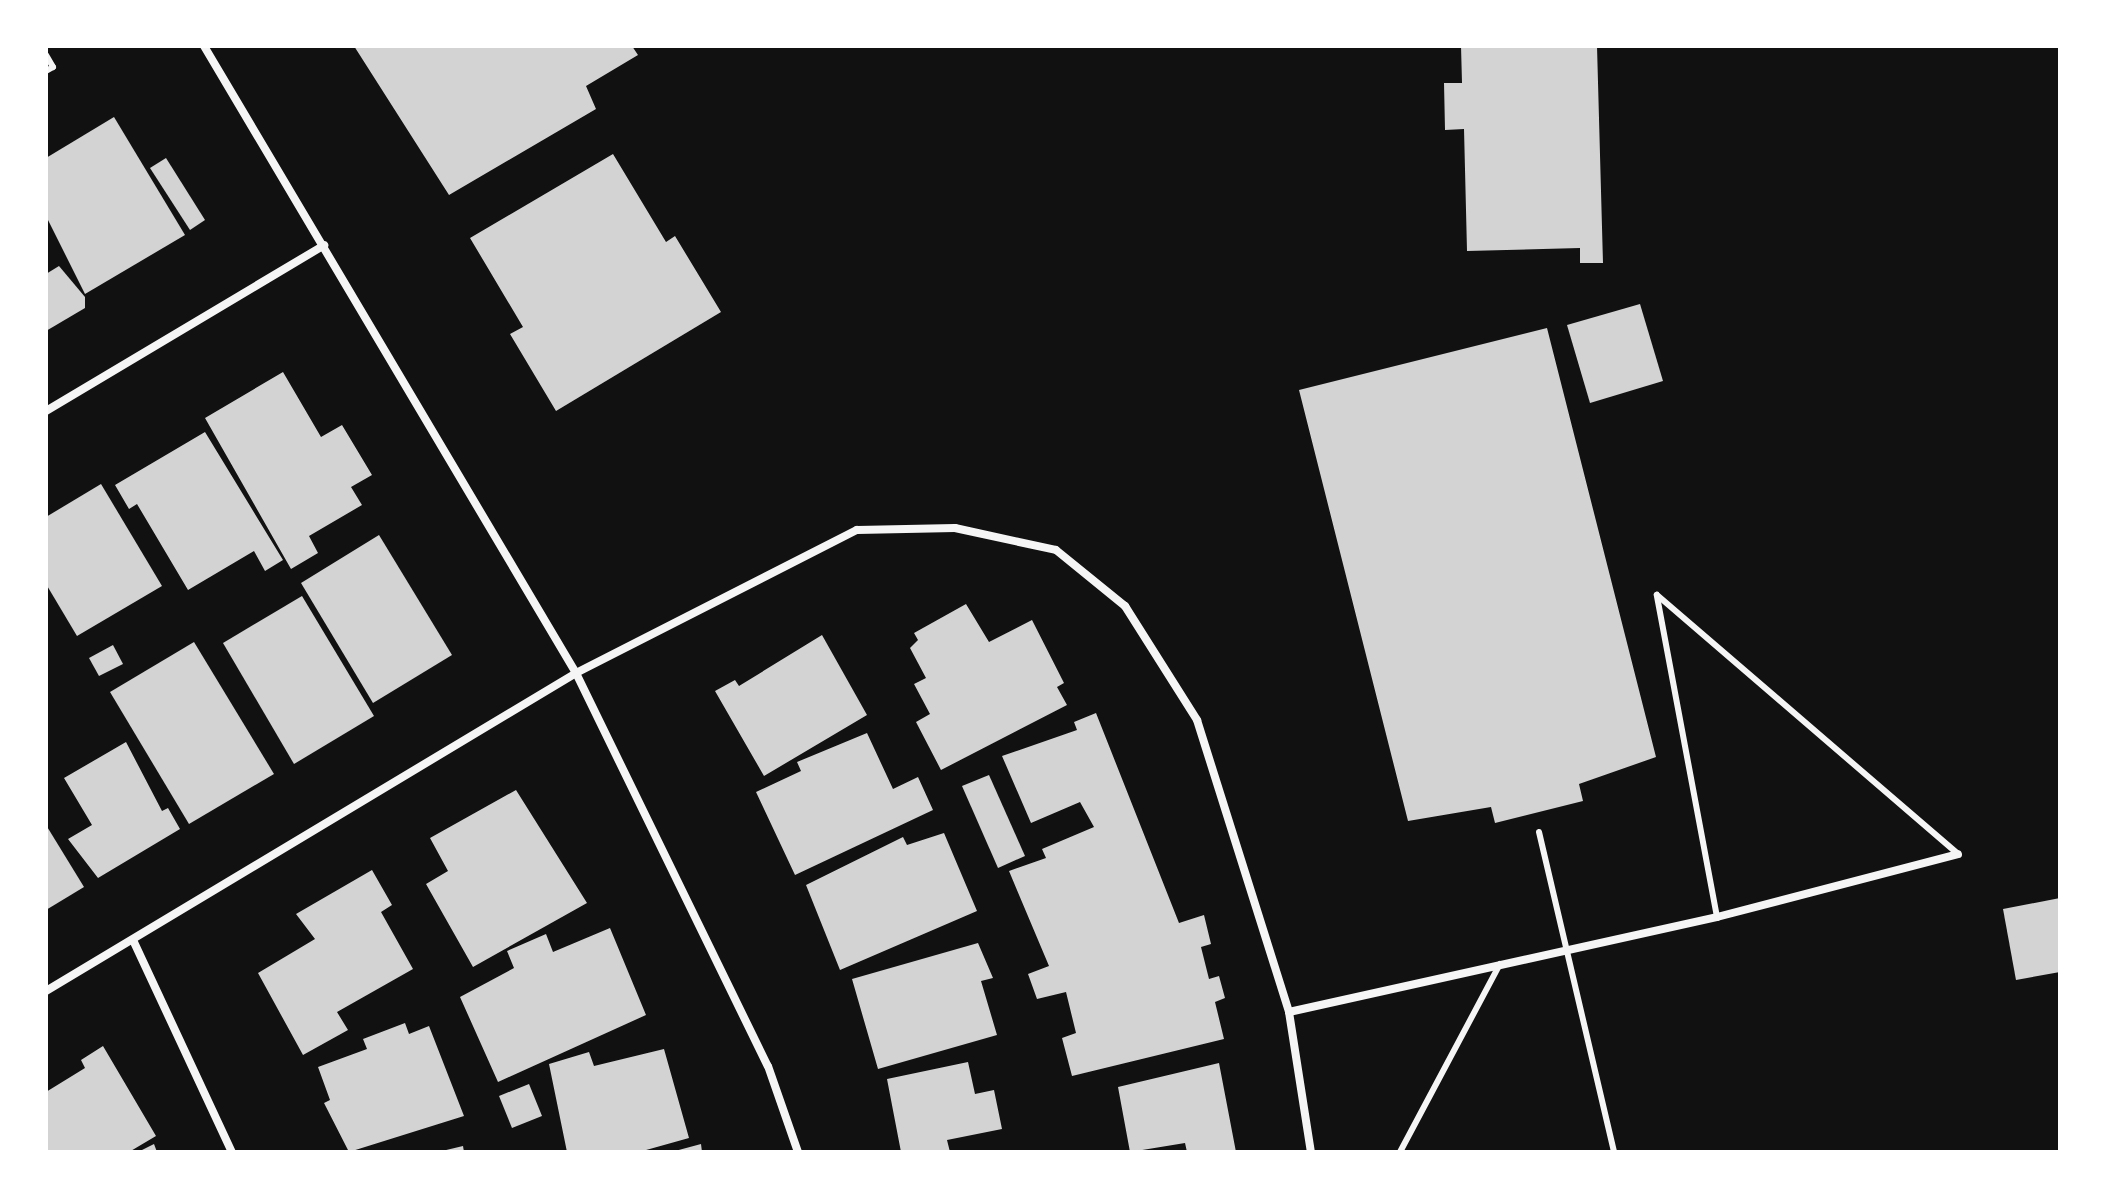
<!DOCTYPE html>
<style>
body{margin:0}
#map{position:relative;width:2106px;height:1198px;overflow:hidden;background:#111;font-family:Montserrat,sans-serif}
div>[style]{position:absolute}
.building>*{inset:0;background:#d3d3d3}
.service>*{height:6px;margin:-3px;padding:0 3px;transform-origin:3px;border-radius:3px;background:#f5f5f5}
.minor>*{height:8px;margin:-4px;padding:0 4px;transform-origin:4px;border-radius:4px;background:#f5f5f5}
span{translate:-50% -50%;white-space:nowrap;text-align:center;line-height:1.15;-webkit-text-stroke:8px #fff;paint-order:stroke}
.frame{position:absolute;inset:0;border:48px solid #fff;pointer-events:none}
</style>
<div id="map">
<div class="building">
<i style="clip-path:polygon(354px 46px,632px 46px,638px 55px,586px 86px,596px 109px,449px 195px)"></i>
<i style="clip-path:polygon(1461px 46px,1597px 46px,1603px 263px,1580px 263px,1580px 248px,1467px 251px,1464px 129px,1445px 130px,1444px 83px,1462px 83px)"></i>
<i style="clip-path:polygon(114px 117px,185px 235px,85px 294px,46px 216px,46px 158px)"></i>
<i style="clip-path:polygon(613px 154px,666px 242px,675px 236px,721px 312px,556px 411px,510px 334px,523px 327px,470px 238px)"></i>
<i style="clip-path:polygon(166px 158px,205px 220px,190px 230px,150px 168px)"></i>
<i style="clip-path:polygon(59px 266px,85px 297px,85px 308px,46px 331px,46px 274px)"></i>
<i style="clip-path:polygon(1640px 304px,1663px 381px,1590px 403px,1567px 325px)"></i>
<i style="clip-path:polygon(1547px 328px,1656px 757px,1579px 784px,1583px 801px,1495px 823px,1491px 807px,1408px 821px,1299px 390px)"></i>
<i style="clip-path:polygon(283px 372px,321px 437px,342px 425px,372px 475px,351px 487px,362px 505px,309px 536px,318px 553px,291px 569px,205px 418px)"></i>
<i style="clip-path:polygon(205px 432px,283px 560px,265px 571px,254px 551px,188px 590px,137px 504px,129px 509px,115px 485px)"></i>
<i style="clip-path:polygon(101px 484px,162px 586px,77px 636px,46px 584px,46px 517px)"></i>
<i style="clip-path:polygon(379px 535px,452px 655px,373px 703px,301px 583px)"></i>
<i style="clip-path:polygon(302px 596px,374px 716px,294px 764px,223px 643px)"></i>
<i style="clip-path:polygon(966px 604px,989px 642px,1032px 620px,1064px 683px,1057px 687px,1067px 705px,941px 770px,916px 722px,930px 714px,914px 684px,926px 678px,910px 648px,918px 640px,914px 633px)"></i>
<i style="clip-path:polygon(822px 635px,867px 715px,764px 776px,715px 691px,735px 680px,739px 686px)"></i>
<i style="clip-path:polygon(194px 642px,274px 774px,189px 824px,110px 692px)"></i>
<i style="clip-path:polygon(113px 645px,123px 664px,99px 676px,89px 658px)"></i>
<i style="clip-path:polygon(1096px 713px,1179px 923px,1204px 915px,1211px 944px,1201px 947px,1209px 979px,1219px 976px,1225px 998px,1215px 1002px,1224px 1039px,1072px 1076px,1062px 1038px,1076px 1033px,1066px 992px,1037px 999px,1028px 974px,1049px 966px,1009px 871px,1046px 858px,1042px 849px,1094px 827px,1080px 802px,1031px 823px,1002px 756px,1077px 730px,1074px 722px)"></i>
<i style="clip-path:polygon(867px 733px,893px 789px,918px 777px,933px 810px,795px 875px,756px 792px,801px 771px,797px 762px)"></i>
<i style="clip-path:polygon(126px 742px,162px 811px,168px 808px,180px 829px,98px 878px,68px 839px,92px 825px,64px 778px)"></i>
<i style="clip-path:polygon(989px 775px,1025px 856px,998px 868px,962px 786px)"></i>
<i style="clip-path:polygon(516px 790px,587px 903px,473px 967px,426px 884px,448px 871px,430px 838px)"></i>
<i style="clip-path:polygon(46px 825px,84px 887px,46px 910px)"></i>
<i style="clip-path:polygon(944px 833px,977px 911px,840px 970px,806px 885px,903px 837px,907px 845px)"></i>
<i style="clip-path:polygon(372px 870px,392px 905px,381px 912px,413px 969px,337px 1012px,348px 1030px,303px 1055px,258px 973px,315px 939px,296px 914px)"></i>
<i style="clip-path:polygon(2060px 898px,2060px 972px,2016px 980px,2003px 909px)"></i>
<i style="clip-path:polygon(610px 928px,646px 1015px,498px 1082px,460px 997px,514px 968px,507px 951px,546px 934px,553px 952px)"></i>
<i style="clip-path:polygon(978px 943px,993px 978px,981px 981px,997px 1035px,878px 1069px,852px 979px)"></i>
<i style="clip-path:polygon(405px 1023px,409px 1034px,429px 1026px,464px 1116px,349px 1152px,324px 1103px,330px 1100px,318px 1067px,367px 1049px,363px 1039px)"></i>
<i style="clip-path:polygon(103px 1046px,156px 1136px,129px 1152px,46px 1152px,46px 1092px,85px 1068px,81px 1060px)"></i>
<i style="clip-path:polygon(664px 1049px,689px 1138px,639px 1152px,567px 1152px,549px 1064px,589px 1052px,594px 1066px)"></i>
<i style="clip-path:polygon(968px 1062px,975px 1094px,994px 1090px,1002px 1129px,947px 1140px,950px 1152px,901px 1152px,887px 1079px)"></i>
<i style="clip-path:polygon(1219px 1063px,1236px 1152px,1187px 1152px,1185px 1143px,1130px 1152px,1118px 1087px)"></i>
<i style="clip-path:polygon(529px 1084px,542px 1116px,512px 1128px,499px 1096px)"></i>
<i style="clip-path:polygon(154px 1144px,157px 1152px,138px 1152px)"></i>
<i style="clip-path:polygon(701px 1144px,702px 1152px,676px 1152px,675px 1151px)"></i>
<i style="clip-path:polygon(463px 1146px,464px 1152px,442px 1152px,442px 1151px)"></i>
</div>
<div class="service">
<i style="left:46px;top:55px;width:14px;rotate:60deg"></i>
<i style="left:53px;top:67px;width:8px;rotate:150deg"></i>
<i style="left:1539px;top:832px;width:329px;rotate:76.8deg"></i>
<i style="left:1717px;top:917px;width:328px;rotate:-100.6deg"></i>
<i style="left:1657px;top:595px;width:397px;rotate:40.7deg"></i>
<i style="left:1400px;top:1152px;width:213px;rotate:-62deg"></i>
</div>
<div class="minor">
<i style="left:204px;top:46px;width:729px;rotate:59.32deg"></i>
<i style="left:576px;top:673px;width:437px;rotate:64deg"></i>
<i style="left:768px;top:1066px;width:91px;rotate:70.8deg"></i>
<i style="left:46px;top:411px;width:324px;rotate:-30.8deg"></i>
<i style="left:133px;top:940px;width:234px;rotate:65deg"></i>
<i style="left:46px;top:991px;width:618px;rotate:-30.96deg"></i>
<i style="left:576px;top:673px;width:315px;rotate:-27deg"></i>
<i style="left:857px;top:530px;width:98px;rotate:-1.2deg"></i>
<i style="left:955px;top:528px;width:103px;rotate:12.3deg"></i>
<i style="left:1056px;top:550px;width:89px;rotate:39.1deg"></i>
<i style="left:1125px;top:606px;width:135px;rotate:57.7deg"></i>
<i style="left:1197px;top:720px;width:306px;rotate:72.5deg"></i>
<i style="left:1289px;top:1012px;width:142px;rotate:81.1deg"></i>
<i style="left:1289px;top:1012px;width:438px;rotate:-12.5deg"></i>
<i style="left:1717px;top:917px;width:249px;rotate:-14.6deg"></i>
</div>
<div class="frame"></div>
</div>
